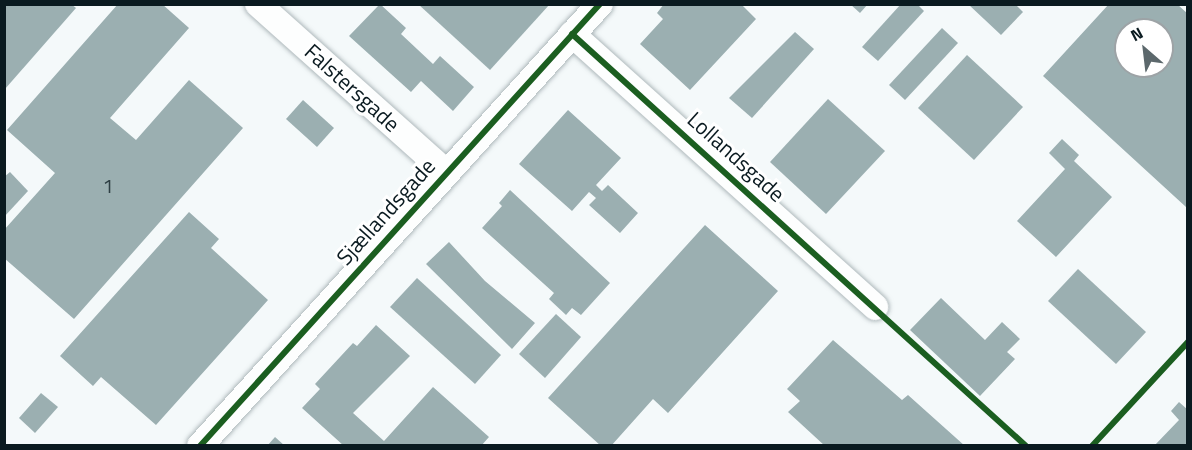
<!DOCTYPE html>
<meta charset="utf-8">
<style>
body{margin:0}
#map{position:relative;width:1192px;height:450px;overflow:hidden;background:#f4f9fa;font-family:"Titillium Web",sans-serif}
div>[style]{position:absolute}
.building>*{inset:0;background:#9bafb1}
.roads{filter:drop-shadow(0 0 2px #afb9bc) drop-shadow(0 0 2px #afb9bc)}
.minor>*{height:26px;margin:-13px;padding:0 13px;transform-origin:13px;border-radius:13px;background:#fdfefe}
.cycleway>*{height:6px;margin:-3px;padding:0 3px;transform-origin:3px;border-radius:3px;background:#1b5e20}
span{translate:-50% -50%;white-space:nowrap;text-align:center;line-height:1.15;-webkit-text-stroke:6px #fff;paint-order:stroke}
.number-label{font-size:20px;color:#2e3f44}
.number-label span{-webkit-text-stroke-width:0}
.street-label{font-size:22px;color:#0a1a20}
.frame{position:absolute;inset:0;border:6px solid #0a1a20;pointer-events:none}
.north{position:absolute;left:1114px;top:18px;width:60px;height:60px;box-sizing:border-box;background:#fff;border:2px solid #9da3a6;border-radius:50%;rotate:332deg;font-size:16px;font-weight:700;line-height:24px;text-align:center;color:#0a1a20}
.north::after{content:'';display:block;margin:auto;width:21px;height:27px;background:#5c686c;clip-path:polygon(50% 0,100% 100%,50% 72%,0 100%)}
</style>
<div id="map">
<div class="building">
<i style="clip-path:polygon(5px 4px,71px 4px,76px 8px,5px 89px)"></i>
<i style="clip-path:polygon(118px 4px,162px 4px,189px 28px,110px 118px,136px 140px,189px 80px,243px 128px,74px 319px,4px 258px,4px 230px,55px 173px,7px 130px)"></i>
<i style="clip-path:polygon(380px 4px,406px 28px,401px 34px,433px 64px,440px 56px,474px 87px,453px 111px,421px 81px,411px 92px,349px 36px)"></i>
<i style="clip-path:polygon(418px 4px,550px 4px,490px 70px)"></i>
<i style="clip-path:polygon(664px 4px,741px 4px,756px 19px,690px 90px,640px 44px,663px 19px,657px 13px)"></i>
<i style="clip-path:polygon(850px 4px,868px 4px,860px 13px)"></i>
<i style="clip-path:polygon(901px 4px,917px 4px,924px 11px,878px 61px,862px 47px)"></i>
<i style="clip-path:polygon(968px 4px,1015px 4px,1023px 12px,1001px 35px)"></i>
<i style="clip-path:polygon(evenodd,1109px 4px,1177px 4px,1188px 14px,1186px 207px,1043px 76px,1109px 4px,1126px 30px,1162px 30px,1162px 66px,1126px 66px,1126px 30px)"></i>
<i style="clip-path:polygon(942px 28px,958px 43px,905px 100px,889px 85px)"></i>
<i style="clip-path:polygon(795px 32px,814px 49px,752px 118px,729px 98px)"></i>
<i style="clip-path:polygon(967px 55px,1023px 107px,974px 160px,918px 108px)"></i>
<i style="clip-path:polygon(828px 99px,885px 151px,826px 214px,770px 162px)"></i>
<i style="clip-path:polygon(303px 100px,334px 128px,317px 147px,286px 119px)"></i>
<i style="clip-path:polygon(568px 110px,621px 158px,596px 185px,602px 191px,608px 185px,638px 213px,620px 233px,589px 205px,596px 198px,589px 192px,572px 211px,519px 164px)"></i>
<i style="clip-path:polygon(1062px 139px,1079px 155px,1074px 161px,1112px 197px,1056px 257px,1017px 221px,1065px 169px,1049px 153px)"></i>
<i style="clip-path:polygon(10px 172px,28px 191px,4px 217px,4px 177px)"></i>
<i style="clip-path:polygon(510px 190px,610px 283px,581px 315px,572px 308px,566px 315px,549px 299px,554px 293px,482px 228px,502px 206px,499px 203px)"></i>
<i style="clip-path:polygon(189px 212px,219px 239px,211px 248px,268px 300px,156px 425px,101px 377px,93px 386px,60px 356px)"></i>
<i style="clip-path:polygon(705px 225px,778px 291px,668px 413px,653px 399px,611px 446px,601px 446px,548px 398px)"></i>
<i style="clip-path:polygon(449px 242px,485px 281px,535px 323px,512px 349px,426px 264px)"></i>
<i style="clip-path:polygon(1078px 269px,1146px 332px,1116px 364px,1048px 301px)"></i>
<i style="clip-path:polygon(417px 278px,501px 355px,475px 384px,390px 307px)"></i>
<i style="clip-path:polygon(941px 298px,985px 340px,1002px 322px,1020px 339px,1007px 352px,1015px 359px,980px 396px,910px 330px)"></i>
<i style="clip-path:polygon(556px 314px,581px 337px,545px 378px,519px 354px)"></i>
<i style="clip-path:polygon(376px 325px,410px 356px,353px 413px,384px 441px,433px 387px,489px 437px,481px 446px,344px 446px,302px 408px,320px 389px,315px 384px,353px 343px,357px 346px)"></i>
<i style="clip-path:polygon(833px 340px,902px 400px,908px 395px,965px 446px,825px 446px,788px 412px,800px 401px,787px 389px)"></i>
<i style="clip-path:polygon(41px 393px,58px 407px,35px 433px,19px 418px)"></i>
<i style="clip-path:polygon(1179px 402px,1188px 410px,1188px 446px,1154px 446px,1179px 420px,1171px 411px)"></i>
<i style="clip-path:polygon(275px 437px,285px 446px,267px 446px)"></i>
</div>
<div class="roads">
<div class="minor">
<i style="left:258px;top:4px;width:252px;rotate:41.8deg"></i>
<i style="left:572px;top:34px;width:408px;rotate:42deg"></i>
<i style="left:200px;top:446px;width:596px;rotate:-47.86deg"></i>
</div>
</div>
<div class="cycleway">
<i style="left:572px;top:34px;width:613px;rotate:42.22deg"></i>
<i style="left:200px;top:446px;width:596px;rotate:-47.86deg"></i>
<i style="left:1092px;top:446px;width:142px;rotate:-47.3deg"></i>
</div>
<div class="number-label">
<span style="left:108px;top:185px">1</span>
</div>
<div class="street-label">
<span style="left:352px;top:88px;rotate:42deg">Falstersgade</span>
<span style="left:736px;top:157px;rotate:42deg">Lollandsgade</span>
<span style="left:386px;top:212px;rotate:-48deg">Sjællandsgade</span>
</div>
<div class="frame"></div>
<div class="north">N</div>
</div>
